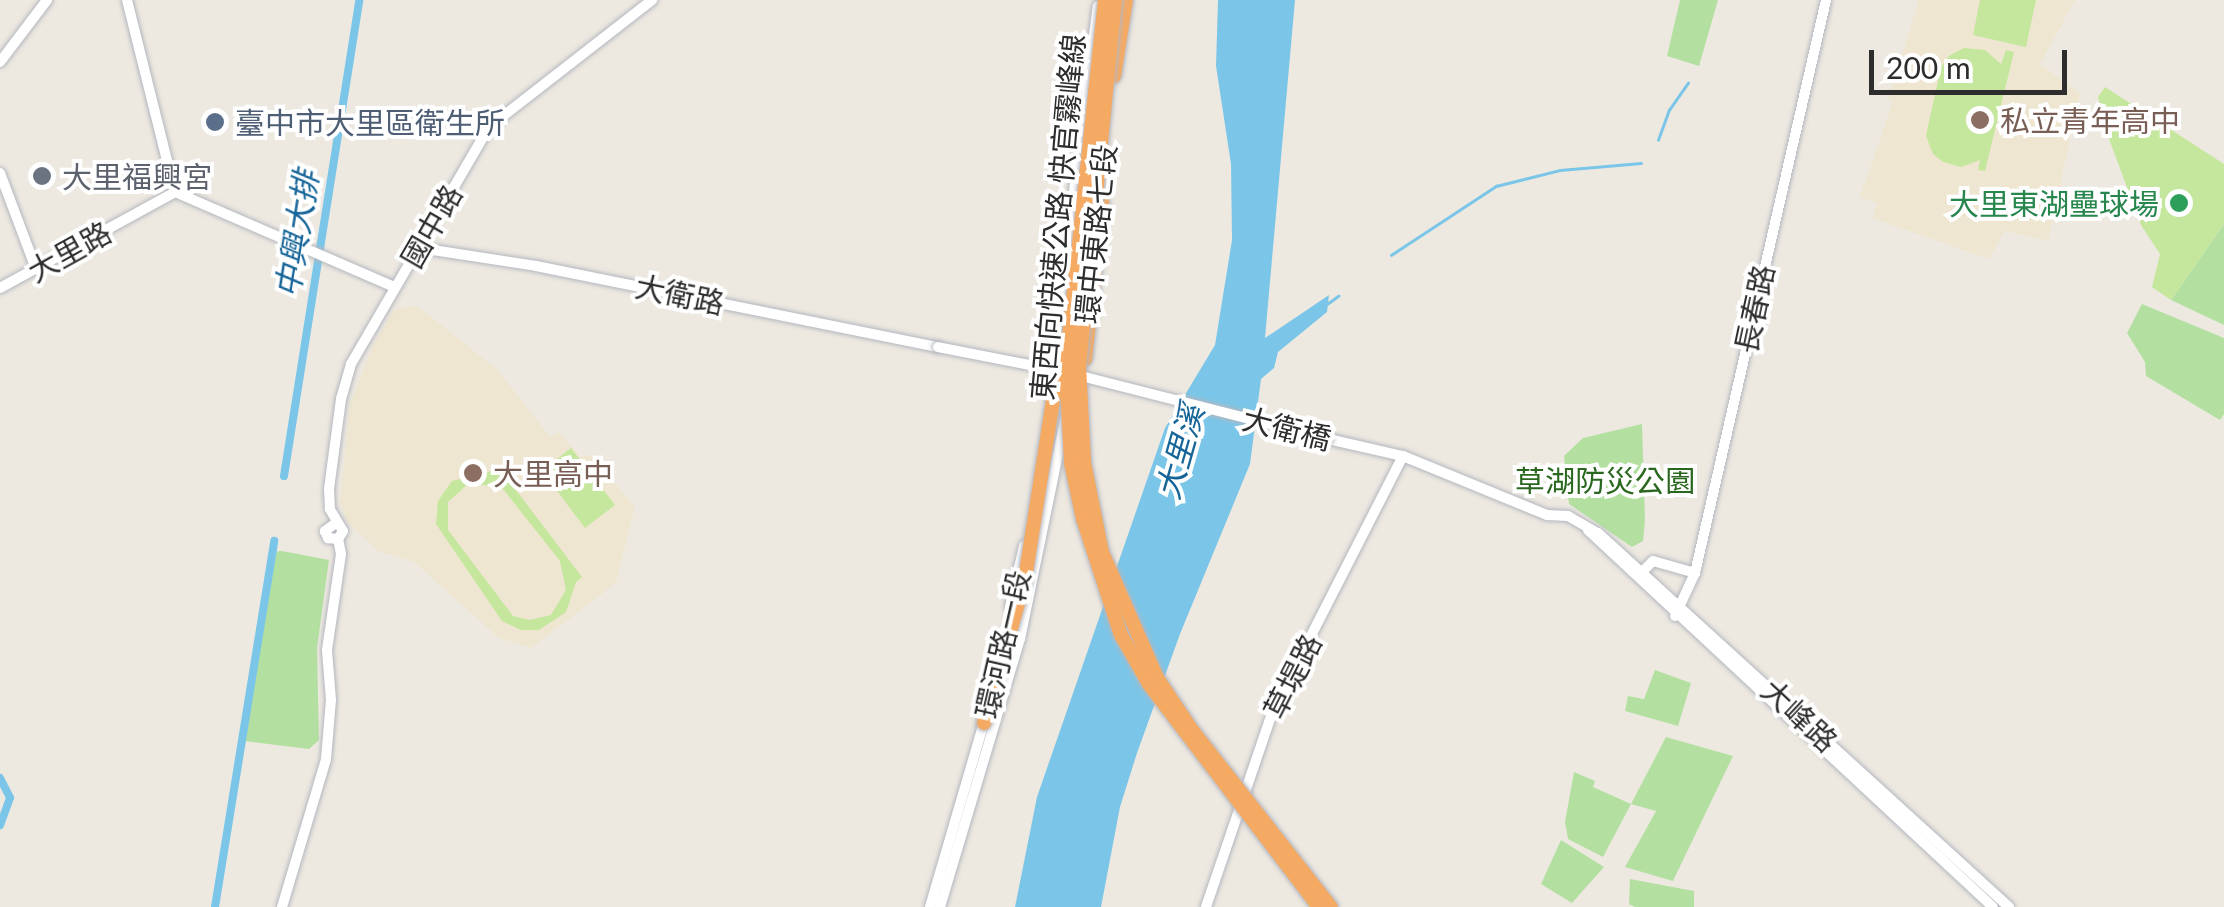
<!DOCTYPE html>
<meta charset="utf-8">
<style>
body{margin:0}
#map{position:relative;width:2224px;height:907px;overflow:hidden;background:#ede9e1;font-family:Lato,"Noto Sans TC",sans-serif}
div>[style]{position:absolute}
.education>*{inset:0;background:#eee6d1}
.green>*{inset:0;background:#b3e0a1}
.pitch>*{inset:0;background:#c4e79d}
.water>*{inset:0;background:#7bc6e8}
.stream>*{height:2.5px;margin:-1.25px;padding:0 1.25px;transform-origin:1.25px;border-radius:1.25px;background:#7bc6e8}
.canal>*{height:8px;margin:-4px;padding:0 4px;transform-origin:4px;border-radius:4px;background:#7bc6e8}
.roads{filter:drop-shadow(0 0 2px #b4b6bf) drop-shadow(0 0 2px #b4b6bf)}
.secondary>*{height:10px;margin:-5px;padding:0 5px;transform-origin:5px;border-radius:5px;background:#fff}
.highway>*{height:14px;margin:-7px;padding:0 7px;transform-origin:7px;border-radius:7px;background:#f5aa64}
.bridges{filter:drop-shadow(0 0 2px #b4b6bf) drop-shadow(0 0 2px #b4b6bf)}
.secondary-bridge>*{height:10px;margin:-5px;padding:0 5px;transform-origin:5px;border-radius:5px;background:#fff}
.highway-bridge>*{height:14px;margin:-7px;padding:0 7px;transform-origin:7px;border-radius:7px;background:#f5aa64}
.dots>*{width:28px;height:28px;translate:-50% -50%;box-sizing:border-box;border:5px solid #fff;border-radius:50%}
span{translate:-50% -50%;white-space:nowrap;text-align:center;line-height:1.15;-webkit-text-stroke:8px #fff;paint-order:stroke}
.education-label{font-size:30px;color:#785e54}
.left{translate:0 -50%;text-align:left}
.service-label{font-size:30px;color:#4e5e75}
.worship-label{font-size:30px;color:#5b616d}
.leisure-label{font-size:30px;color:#27864d}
.right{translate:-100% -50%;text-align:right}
.street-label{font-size:30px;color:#2d2d2d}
.park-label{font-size:30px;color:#2b681f}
.water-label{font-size:32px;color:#166598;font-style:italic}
.scale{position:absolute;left:1869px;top:50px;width:198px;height:45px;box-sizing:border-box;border:5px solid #2d2d2d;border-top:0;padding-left:12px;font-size:30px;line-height:35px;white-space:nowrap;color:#2d2d2d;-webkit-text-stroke:8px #fff;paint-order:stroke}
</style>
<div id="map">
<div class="education">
<i style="clip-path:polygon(1919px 0,2075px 0,2040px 64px,2080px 93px,2048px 241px,2005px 231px,1989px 259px,1872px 218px,1877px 203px,1860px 197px,1893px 101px,1888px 99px)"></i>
<i style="clip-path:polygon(417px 306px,498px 370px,550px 437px,559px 432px,581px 457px,591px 455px,635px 507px,616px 583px,531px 648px,499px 638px,414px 562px,378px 551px,347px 522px,340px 502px,350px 404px,373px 345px,394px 310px)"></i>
</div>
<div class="green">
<i style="clip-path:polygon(1680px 0,1718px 0,1699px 66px,1667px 56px)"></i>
<i style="clip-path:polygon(2224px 224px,2224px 325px,2171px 300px)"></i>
<i style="clip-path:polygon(2142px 304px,2224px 338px,2224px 414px,2220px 420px,2146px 376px,2145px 362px,2127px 333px)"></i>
<i style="clip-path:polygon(1642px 424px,1645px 520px,1643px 541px,1632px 547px,1569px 504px,1564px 456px,1583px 438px)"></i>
<i style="clip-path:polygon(282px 551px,329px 560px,317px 648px,319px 740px,309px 749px,245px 741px,272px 552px)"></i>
<i style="clip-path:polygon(1655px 670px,1691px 683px,1678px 726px,1625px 711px,1628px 696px,1644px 699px)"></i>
<i style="clip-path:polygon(1666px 737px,1733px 756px,1673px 881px,1625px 867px,1656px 811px,1631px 804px,1603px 857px,1568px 839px,1565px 822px,1574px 772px,1595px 781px,1593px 787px,1631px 804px)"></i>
<i style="clip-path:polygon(1561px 840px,1604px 867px,1572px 903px,1541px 884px)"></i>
<i style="clip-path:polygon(1630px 879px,1694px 891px,1694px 907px,1635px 907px,1629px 904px)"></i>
</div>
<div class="pitch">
<i style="clip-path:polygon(1980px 0,2036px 0,2026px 47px,1973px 35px)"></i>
<i style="clip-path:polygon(1964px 48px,1985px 50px,2001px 64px,2006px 50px,2014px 52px,1985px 171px,1978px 170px,1980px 160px,1961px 167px,1943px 162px,1933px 154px,1926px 136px,1941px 67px,1949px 56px)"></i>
<i style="clip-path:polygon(2105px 87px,2224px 164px,2224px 224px,2171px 300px,2152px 287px,2160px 254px,2141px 225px,2105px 128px,2098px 97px)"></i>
<i style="clip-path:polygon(571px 448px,615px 505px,585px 528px,542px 471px)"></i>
<i style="clip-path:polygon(evenodd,500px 469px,582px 577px,576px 582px,566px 612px,539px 630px,521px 630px,502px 621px,436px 524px,438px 501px,452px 481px,500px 469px,470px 482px,503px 489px,560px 561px,566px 590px,551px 615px,530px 620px,513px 616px,448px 530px,448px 502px,470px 482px)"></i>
</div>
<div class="water">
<i style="clip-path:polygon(1218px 0,1295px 0,1265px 338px,1329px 295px,1327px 312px,1278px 352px,1274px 368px,1261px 379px,1250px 464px,1180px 634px,1137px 753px,1120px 807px,1101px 907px,1015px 907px,1037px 797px,1165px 428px,1215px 345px,1232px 240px,1231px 164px,1216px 66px)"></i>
</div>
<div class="stream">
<i style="left:1658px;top:140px;width:32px;rotate:-70deg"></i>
<i style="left:1669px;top:110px;width:33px;rotate:-55deg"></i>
<i style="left:1391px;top:255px;width:126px;rotate:-33.3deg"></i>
<i style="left:1496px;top:186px;width:66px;rotate:-14deg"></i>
<i style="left:1560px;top:170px;width:81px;rotate:-4.9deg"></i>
<i style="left:1327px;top:304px;width:14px;rotate:-36deg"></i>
</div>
<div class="canal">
<i style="left:284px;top:476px;width:482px;rotate:-81deg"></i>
<i style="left:0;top:778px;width:22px;rotate:63deg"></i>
<i style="left:10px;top:798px;width:29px;rotate:110deg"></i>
<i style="left:215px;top:907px;width:371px;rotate:-80.8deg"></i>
</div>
<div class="roads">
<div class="secondary">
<i style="left:127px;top:0;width:198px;rotate:76deg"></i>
<i style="left:0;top:62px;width:78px;rotate:-52.8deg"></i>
<i style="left:0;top:173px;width:103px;rotate:69.4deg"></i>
<i style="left:175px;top:192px;width:240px;rotate:23.4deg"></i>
<i style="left:420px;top:248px;width:117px;rotate:8.8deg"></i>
<i style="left:536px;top:266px;width:410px;rotate:11.4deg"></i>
<i style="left:0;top:288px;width:200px;rotate:-28.7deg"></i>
<i style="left:1051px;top:371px;width:368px;rotate:-82.7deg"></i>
<i style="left:1328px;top:439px;width:77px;rotate:12.8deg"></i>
<i style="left:1403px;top:456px;width:156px;rotate:22.3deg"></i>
<i style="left:1547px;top:515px;width:21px;rotate:3deg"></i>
<i style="left:1568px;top:516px;width:34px;rotate:30deg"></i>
<i style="left:1598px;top:533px;width:556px;rotate:42.3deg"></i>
<i style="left:336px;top:523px;width:14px;rotate:144deg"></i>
<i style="left:325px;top:531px;width:8px;rotate:67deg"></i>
<i style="left:328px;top:538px;width:10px;rotate:6deg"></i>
<i style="left:1588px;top:530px;width:553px;rotate:42.95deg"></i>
<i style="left:1640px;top:574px;width:18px;rotate:-45deg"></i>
<i style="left:1653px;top:561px;width:44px;rotate:15.9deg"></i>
<i style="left:1010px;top:607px;width:63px;rotate:-77.1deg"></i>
<i style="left:1675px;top:616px;width:47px;rotate:-65.1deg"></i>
<i style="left:1695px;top:573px;width:588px;rotate:-77.12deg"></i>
<i style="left:282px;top:907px;width:154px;rotate:-73.4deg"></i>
<i style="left:326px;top:759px;width:59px;rotate:-85.2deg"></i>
<i style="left:331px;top:700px;width:50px;rotate:-94.6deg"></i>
<i style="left:327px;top:650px;width:97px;rotate:-81.7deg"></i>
<i style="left:341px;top:554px;width:15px;rotate:-101deg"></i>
<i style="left:338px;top:539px;width:9px;rotate:-58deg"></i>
<i style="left:343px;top:531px;width:26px;rotate:-121deg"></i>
<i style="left:330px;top:509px;width:20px;rotate:-93deg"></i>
<i style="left:329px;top:489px;width:91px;rotate:-82.4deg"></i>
<i style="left:341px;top:399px;width:36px;rotate:-74deg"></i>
<i style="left:351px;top:364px;width:274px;rotate:-59.8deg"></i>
<i style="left:489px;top:127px;width:207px;rotate:-37.9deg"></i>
<i style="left:930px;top:907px;width:199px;rotate:-73.7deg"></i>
<i style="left:940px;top:907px;width:280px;rotate:-73.4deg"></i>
<i style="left:1020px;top:639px;width:225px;rotate:-78.4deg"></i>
<i style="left:1206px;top:907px;width:208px;rotate:-71.2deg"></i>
<i style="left:1273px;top:710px;width:285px;rotate:-62.9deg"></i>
</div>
<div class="highway">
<i style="left:1114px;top:76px;width:77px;rotate:-81deg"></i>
<i style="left:1085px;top:359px;width:158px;rotate:-83.8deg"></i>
</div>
</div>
<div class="bridges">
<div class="secondary-bridge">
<i style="left:938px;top:347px;width:124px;rotate:11.1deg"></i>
<i style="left:1077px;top:375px;width:259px;rotate:14.3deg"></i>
</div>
<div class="highway-bridge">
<i style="left:1105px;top:0;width:368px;rotate:96.1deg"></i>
<i style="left:1066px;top:366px;width:97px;rotate:87deg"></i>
<i style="left:1071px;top:463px;width:57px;rotate:77.9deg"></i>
<i style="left:1083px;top:519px;width:122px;rotate:71.9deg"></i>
<i style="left:1121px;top:635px;width:56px;rotate:60.3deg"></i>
<i style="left:1149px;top:684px;width:280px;rotate:52.7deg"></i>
<i style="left:1115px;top:0;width:367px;rotate:95.6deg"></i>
<i style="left:1079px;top:365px;width:97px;rotate:87deg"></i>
<i style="left:1084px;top:462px;width:92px;rotate:78.7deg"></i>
<i style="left:1102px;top:552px;width:137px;rotate:66.4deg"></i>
<i style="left:1157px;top:678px;width:63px;rotate:56.1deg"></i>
<i style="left:1192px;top:730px;width:225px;rotate:51.9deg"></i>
<i style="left:984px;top:723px;width:150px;rotate:-74.1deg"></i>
<i style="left:1025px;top:579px;width:220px;rotate:-81.1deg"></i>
</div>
</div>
<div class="dots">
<i style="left:1980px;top:120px;background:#8d6e63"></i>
<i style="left:215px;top:122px;background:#5c6f8a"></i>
<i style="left:42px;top:176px;background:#6b7280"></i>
<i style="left:2179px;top:203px;background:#2e9e5b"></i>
<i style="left:473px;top:473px;background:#8d6e63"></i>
</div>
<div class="education-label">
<span class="left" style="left:2000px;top:120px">私立青年高中</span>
<span class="left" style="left:493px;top:473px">大里高中</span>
</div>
<div class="service-label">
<span class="left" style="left:235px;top:122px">臺中市大里區衛生所</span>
</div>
<div class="worship-label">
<span class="left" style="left:62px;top:176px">大里福興宮</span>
</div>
<div class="leisure-label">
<span class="right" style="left:2159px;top:203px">大里東湖壘球場</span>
</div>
<div class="street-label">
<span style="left:1057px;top:217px;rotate:-85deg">東西向快速公路 快官霧峰線</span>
<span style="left:431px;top:226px;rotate:-60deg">國中路</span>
<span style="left:1095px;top:234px;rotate:-84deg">環中東路七段</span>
<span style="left:69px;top:251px;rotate:-29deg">大里路</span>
<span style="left:680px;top:294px;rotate:12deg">大衛路</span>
<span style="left:1754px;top:309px;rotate:-78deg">長春路</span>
<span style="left:1287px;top:428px;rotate:14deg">大衛橋</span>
<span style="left:1002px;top:644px;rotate:-77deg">環河路一段</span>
<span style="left:1292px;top:676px;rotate:-63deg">草堤路</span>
<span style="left:1800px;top:715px;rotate:43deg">大峰路</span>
</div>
<div class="park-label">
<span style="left:1605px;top:480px">草湖防災公園</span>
</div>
<div class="water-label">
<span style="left:297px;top:234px;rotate:-81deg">中興大排</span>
<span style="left:1180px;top:452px;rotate:-74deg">大里溪</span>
</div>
<div class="scale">200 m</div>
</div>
